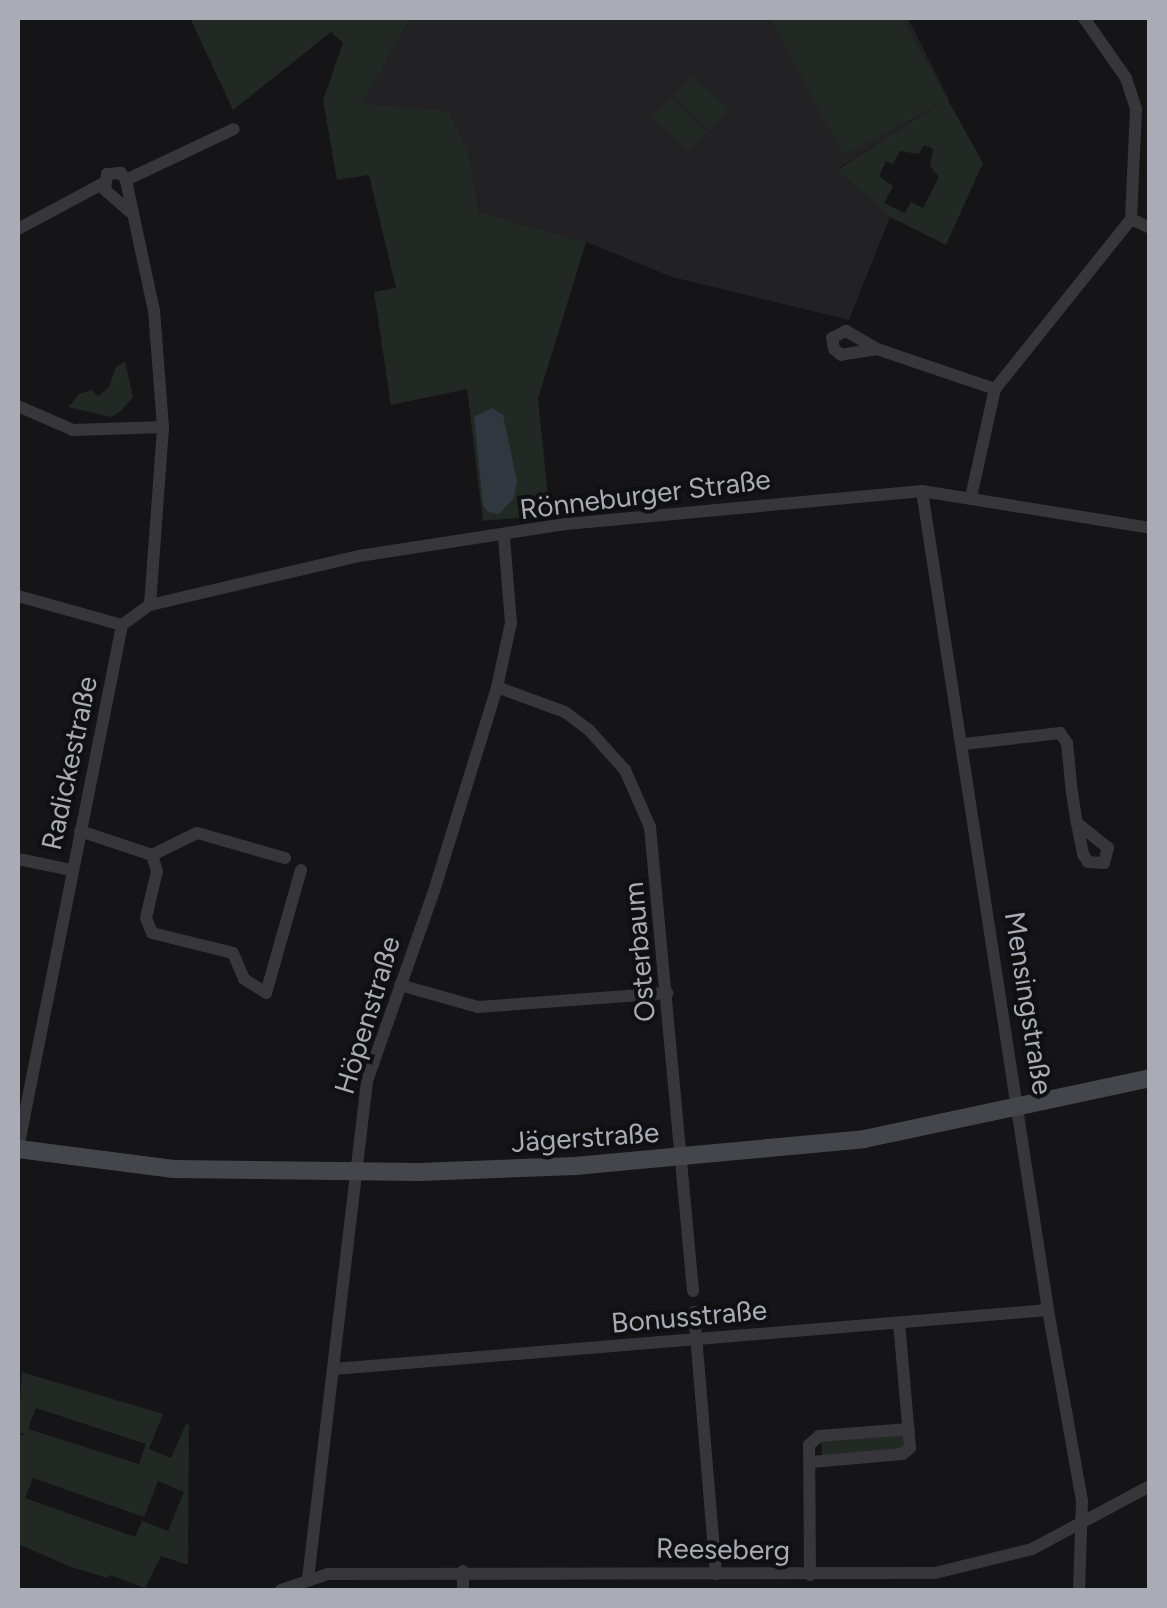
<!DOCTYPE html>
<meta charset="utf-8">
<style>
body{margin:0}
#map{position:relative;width:1167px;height:1608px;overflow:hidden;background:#151517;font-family:Figtree,sans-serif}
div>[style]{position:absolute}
.built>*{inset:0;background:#222124}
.green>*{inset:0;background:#222823}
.water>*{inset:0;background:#30373e}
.street>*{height:12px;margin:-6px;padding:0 6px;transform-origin:6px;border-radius:6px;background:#37373b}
.secondary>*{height:18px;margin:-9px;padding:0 9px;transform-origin:9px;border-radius:9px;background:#45464b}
span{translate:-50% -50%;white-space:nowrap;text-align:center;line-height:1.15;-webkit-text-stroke:8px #101012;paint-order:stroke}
.street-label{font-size:28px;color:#a9acb5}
.frame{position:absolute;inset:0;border:20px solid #a9acb5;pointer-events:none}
</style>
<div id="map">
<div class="built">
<i style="clip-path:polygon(410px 18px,908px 18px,949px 100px,837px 169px,890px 217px,849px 320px,672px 277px,586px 242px,479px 212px,469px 155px,458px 136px,361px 105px)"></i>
</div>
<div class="green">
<i style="clip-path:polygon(190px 18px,410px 18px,362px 104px,448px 111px,469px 155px,479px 212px,586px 242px,538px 399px,550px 515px,483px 521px,467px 389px,391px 405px,374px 292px,396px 288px,369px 175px,337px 180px,323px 100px,343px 43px,331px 32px,233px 110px)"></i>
<i style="clip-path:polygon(evenodd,770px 18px,902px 18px,983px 163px,946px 245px,890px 217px,837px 170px,945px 101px,843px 155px,770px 18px,924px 145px,933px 149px,930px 166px,939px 177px,923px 208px,911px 202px,905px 213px,884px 203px,893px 186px,879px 176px,886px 161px,893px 164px,900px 151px,919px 154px,924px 145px)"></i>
<i style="clip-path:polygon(692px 76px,729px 109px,710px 130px,673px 96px)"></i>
<i style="clip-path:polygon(671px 98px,707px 132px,688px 152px,652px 118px)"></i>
<i style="clip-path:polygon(125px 361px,133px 397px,120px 412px,111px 417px,68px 407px,79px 394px,92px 390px,98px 396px,109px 387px,116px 367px)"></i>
<i style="clip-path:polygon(evenodd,22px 1372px,163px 1414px,149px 1449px,171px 1458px,186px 1424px,189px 1425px,188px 1565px,161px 1556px,145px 1588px,110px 1575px,107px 1578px,71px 1567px,18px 1544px,18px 1435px,25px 1435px,18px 1432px,22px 1372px,36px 1408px,146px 1444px,139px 1464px,28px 1429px,36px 1408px,22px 1372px,33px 1478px,144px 1517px,158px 1481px,184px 1492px,168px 1531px,142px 1521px,135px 1537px,25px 1498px,33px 1478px)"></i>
<i style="clip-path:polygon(903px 1432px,904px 1450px,822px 1456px,821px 1438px)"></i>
</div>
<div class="water">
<i style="clip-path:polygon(492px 408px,503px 415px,517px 481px,514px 498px,499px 514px,488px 512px,483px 505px,474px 417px)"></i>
</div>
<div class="street">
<i style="left:1084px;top:18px;width:73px;rotate:55deg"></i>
<i style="left:1126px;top:78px;width:33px;rotate:72deg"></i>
<i style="left:1136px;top:109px;width:110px;rotate:92.6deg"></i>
<i style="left:126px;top:180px;width:119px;rotate:-25.3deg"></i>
<i style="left:1131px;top:219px;width:21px;rotate:25deg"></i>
<i style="left:18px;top:229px;width:95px;rotate:-28.2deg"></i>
<i style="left:877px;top:349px;width:36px;rotate:171deg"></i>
<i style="left:841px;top:355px;width:9px;rotate:-139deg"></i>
<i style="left:834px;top:349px;width:11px;rotate:-100deg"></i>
<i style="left:832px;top:338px;width:16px;rotate:-27deg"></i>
<i style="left:846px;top:331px;width:36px;rotate:30deg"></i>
<i style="left:877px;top:349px;width:125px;rotate:18.7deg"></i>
<i style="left:18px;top:406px;width:60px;rotate:23.6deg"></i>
<i style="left:73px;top:430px;width:90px;rotate:-1.9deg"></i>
<i style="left:922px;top:491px;width:829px;rotate:81.25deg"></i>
<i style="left:1048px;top:1310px;width:194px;rotate:79.9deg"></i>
<i style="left:1082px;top:1501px;width:89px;rotate:91.9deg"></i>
<i style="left:971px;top:497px;width:111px;rotate:-77.5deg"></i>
<i style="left:995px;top:389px;width:218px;rotate:-51.3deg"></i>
<i style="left:18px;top:596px;width:108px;rotate:15.6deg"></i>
<i style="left:150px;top:605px;width:215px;rotate:-13.2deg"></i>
<i style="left:359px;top:556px;width:209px;rotate:-8.8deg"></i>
<i style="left:566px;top:524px;width:358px;rotate:-5.3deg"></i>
<i style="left:922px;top:491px;width:231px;rotate:9.2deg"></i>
<i style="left:497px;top:687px;width:72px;rotate:20.2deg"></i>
<i style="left:565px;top:712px;width:30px;rotate:37deg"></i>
<i style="left:589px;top:730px;width:54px;rotate:48deg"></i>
<i style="left:625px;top:770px;width:62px;rotate:66.3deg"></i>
<i style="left:650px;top:827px;width:466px;rotate:84.7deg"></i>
<i style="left:964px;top:744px;width:97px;rotate:-6.5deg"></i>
<i style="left:1060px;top:733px;width:12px;rotate:55deg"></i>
<i style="left:1067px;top:743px;width:50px;rotate:84.3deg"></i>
<i style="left:1072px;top:793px;width:30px;rotate:81deg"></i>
<i style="left:1077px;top:823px;width:32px;rotate:79deg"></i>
<i style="left:1083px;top:854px;width:9px;rotate:58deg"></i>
<i style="left:1088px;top:862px;width:16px;rotate:4deg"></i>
<i style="left:1104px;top:863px;width:16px;rotate:-75deg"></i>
<i style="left:1108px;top:848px;width:40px;rotate:-141deg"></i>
<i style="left:80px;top:831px;width:76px;rotate:18.4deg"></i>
<i style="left:285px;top:858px;width:91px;rotate:-164.1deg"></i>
<i style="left:197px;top:833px;width:50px;rotate:153.9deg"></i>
<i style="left:152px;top:855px;width:17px;rotate:73deg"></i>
<i style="left:157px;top:871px;width:48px;rotate:103.2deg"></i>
<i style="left:146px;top:918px;width:16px;rotate:68deg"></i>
<i style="left:152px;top:933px;width:83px;rotate:13.9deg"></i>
<i style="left:233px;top:953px;width:28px;rotate:67deg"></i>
<i style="left:244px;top:979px;width:26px;rotate:32deg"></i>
<i style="left:266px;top:993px;width:128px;rotate:-74.1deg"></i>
<i style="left:18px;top:859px;width:54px;rotate:11.7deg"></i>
<i style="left:400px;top:985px;width:81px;rotate:15.8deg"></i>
<i style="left:478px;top:1007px;width:190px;rotate:-4.2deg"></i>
<i style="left:18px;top:1148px;width:533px;rotate:-78.75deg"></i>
<i style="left:122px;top:625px;width:34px;rotate:-36deg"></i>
<i style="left:150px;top:605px;width:178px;rotate:-85.8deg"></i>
<i style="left:163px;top:427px;width:116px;rotate:-94.4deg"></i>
<i style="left:154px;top:311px;width:134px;rotate:-102.1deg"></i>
<i style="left:126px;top:180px;width:9px;rotate:-126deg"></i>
<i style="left:121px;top:173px;width:14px;rotate:176deg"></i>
<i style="left:107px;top:174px;width:16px;rotate:97deg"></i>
<i style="left:105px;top:190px;width:33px;rotate:41deg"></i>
<i style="left:694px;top:1312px;width:263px;rotate:85.2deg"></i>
<i style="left:334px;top:1369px;width:716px;rotate:-4.72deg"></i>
<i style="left:811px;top:1462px;width:92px;rotate:-5deg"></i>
<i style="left:903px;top:1454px;width:9px;rotate:-41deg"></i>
<i style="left:910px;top:1448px;width:125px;rotate:-95deg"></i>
<i style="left:810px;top:1575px;width:130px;rotate:-90.4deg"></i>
<i style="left:809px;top:1445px;width:13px;rotate:-42deg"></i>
<i style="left:819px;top:1436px;width:90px;rotate:-4.4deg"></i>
<i style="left:308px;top:1579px;width:501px;rotate:-83.24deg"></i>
<i style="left:367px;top:1081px;width:201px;rotate:-70.6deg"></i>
<i style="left:434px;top:891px;width:214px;rotate:-72.8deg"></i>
<i style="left:497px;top:687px;width:66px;rotate:-77.7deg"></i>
<i style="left:511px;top:623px;width:86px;rotate:-94.7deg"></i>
<i style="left:281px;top:1590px;width:50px;rotate:-18.8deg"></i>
<i style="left:328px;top:1574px;width:607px;rotate:-0.09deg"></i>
<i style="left:935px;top:1573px;width:100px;rotate:-13.9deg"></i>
<i style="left:1032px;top:1549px;width:134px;rotate:-28.1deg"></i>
<i style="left:463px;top:1590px;width:19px;rotate:-90deg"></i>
</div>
<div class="secondary">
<i style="left:18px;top:1149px;width:157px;rotate:7.3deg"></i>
<i style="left:174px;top:1169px;width:245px;rotate:0.7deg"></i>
<i style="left:419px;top:1172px;width:156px;rotate:-2.2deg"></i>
<i style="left:575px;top:1166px;width:290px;rotate:-5.3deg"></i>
<i style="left:864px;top:1139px;width:292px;rotate:-12deg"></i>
</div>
<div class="street-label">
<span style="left:645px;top:494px;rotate:-7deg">Rönneburger Straße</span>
<span style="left:69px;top:763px;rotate:-78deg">Radickestraße</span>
<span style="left:639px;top:952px;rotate:-95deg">Osterbaum</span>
<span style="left:1029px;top:1003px;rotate:81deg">Mensingstraße</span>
<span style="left:367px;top:1015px;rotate:-73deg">Höpenstraße</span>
<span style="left:585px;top:1137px;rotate:-4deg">Jägerstraße</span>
<span style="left:689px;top:1316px;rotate:-5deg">Bonusstraße</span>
<span style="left:723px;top:1549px;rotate:1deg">Reeseberg</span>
</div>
<div class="frame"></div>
</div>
